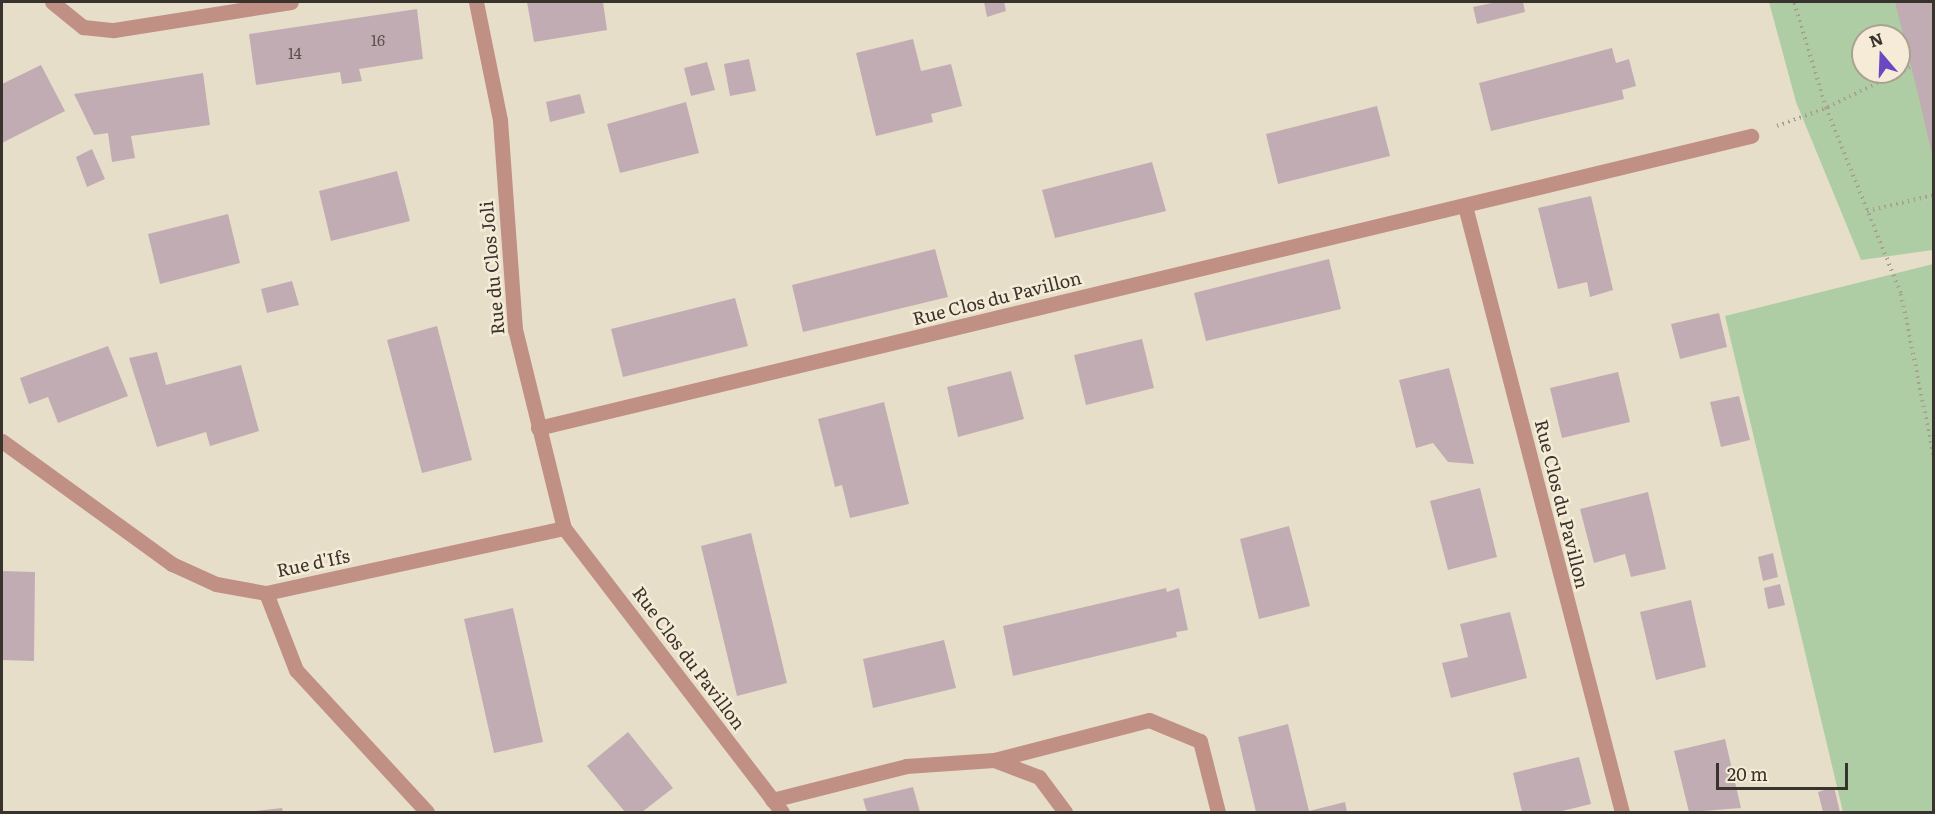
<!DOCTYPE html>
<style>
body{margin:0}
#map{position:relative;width:1935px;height:814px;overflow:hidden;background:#e7deca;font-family:Literata,serif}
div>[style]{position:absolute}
.green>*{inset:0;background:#afcda5}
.building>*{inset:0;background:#c2acb4}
.path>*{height:4px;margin-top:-2px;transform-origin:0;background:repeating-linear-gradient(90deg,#a7a090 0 1.5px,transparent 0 6px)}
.minor>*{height:15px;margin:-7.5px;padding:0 7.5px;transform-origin:7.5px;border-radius:7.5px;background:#c19085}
span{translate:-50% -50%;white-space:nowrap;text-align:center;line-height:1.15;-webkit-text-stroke:5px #f5ebd7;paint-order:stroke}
.number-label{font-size:15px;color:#5a524f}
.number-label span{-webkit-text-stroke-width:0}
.street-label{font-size:18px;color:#38342d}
.frame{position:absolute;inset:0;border:3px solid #38342d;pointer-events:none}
.north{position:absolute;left:1851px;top:24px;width:60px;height:60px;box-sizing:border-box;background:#f5ebd7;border:2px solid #a9a293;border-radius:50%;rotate:341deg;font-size:16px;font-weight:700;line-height:24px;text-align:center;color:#38342d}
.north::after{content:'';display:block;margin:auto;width:21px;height:27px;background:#6949c2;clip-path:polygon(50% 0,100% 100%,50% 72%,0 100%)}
.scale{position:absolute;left:1716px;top:763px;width:132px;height:27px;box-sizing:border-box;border:3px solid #38342d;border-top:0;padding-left:8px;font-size:18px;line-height:21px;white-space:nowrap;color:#38342d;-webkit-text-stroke:4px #f5ebd7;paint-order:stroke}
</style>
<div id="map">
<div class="green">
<i style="clip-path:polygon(evenodd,1769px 2px,1933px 2px,1933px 250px,1861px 260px,1796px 102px,1769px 2px,1863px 36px,1899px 36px,1899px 72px,1863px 72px,1863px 36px)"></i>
<i style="clip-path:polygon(1933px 264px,1933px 812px,1843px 812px,1725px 316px)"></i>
</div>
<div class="building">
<i style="clip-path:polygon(527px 2px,603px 2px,607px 30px,534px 42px)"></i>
<i style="clip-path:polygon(984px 2px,1004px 2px,1006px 11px,987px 17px)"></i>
<i style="clip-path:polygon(1497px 2px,1523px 2px,1525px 12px,1477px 24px,1473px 7px)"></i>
<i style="clip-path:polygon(1895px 2px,1934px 2px,1932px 154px,1917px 90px)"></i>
<i style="clip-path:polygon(417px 9px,423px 59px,359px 69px,362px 81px,342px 84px,340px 72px,256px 85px,249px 34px)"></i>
<i style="clip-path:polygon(913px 39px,921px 71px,951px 64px,962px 106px,931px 114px,933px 122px,876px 136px,856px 53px)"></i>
<i style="clip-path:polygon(1612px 48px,1616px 63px,1629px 59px,1636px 86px,1622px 90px,1624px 99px,1491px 131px,1479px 83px)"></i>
<i style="clip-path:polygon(749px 59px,756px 91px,730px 96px,724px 64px)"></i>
<i style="clip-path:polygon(707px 62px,715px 90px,691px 96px,684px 68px)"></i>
<i style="clip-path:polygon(41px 65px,65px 111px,2px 143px,2px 84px)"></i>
<i style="clip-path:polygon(203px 73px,210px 125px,131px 136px,135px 158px,112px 162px,108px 133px,94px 135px,74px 94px)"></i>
<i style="clip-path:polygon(580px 94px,585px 113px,550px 122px,546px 102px)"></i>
<i style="clip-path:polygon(686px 102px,699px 153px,620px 173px,607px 124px)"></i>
<i style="clip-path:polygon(1377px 106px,1390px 156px,1278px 184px,1266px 134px)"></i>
<i style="clip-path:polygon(92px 149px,105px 179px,87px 187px,76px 157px)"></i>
<i style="clip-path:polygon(1152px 162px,1166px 211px,1055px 238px,1042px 190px)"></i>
<i style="clip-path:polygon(397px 171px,410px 221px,331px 241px,319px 191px)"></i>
<i style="clip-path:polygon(1591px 196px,1613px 290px,1590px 297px,1587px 282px,1558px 289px,1538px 208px)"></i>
<i style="clip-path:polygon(228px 214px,240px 263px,160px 284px,148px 234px)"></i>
<i style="clip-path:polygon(935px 249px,948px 297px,803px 332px,792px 285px)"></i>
<i style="clip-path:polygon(1329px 259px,1341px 309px,1206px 341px,1194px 293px)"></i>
<i style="clip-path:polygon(292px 281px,299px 305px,267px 313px,261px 289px)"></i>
<i style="clip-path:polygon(735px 298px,748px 346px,623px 377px,611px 329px)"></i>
<i style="clip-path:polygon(1719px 313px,1727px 347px,1680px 359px,1671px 324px)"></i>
<i style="clip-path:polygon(437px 326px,472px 460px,422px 473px,387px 340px)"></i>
<i style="clip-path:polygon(1142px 339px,1154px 388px,1086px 405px,1074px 355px)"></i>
<i style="clip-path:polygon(108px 346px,128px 396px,58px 423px,48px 397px,29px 404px,20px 378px)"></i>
<i style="clip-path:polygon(157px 352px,166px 385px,241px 365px,259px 431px,210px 446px,206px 432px,157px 447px,129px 358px)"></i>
<i style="clip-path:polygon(1449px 368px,1474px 464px,1448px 462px,1433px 443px,1416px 448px,1399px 380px)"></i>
<i style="clip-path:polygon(1011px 371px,1024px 419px,958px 437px,947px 387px)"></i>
<i style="clip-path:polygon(1618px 372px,1630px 422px,1562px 438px,1550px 388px)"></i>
<i style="clip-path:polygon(1739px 396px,1750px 440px,1721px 447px,1710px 402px)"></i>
<i style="clip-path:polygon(884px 402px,909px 504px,850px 518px,842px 485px,835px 487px,818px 419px)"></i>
<i style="clip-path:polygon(1480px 488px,1497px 557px,1448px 570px,1430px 501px)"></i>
<i style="clip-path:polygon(1648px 492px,1666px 569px,1631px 577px,1625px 554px,1594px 563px,1580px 509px)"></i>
<i style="clip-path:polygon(1289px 526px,1310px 606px,1259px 619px,1240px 539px)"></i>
<i style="clip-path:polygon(751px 533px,787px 683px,737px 696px,701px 546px)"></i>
<i style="clip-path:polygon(1773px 553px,1778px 577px,1763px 581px,1758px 557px)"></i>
<i style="clip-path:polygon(2px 571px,35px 572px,34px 661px,2px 660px)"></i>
<i style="clip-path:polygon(1780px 584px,1785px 605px,1768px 609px,1764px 588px)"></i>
<i style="clip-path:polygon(1166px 588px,1167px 592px,1179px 588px,1188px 630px,1176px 632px,1177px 637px,1013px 676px,1003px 626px)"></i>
<i style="clip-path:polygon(1691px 600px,1706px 667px,1656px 680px,1640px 612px)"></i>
<i style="clip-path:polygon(513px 608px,543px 742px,494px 753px,464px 619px)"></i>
<i style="clip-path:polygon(1510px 612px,1527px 678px,1451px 698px,1442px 663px,1468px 657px,1460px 624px)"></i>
<i style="clip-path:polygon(944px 640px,956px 688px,873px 708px,863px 659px)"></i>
<i style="clip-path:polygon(1288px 724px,1309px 811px,1345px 802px,1347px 812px,1256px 812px,1238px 737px)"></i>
<i style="clip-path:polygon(628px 732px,673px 788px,642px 812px,625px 812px,587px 766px)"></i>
<i style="clip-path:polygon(1725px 739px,1741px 808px,1689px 812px,1674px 751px)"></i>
<i style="clip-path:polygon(1579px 757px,1591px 804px,1558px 812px,1522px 812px,1513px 773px)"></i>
<i style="clip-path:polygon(913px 787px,920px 812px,867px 812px,863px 799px)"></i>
<i style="clip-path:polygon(1834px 787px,1840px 812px,1823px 812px,1818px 792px)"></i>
<i style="clip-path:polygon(282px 808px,283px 812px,255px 812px,255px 811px)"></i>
</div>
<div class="path">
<i style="left:1910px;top:67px;width:93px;rotate:154deg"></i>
<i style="left:1826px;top:108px;width:201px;rotate:68deg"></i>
<i style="left:1901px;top:294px;width:166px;rotate:78.6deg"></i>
<i style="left:1777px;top:126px;width:52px;rotate:-20.2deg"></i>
<i style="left:1826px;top:108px;width:111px;rotate:-106.8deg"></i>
<i style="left:1867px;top:211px;width:69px;rotate:-13.4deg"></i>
</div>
<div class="minor">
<i style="left:52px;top:2px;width:40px;rotate:39deg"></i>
<i style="left:83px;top:27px;width:31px;rotate:6deg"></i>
<i style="left:114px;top:30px;width:179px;rotate:-9deg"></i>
<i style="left:476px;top:2px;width:120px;rotate:78.5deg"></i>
<i style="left:500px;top:120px;width:210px;rotate:85.9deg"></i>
<i style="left:515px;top:329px;width:205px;rotate:76.2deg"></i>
<i style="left:564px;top:528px;width:358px;rotate:52.5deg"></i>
<i style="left:1465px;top:206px;width:626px;rotate:75.48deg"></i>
<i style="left:538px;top:428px;width:1248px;rotate:-13.54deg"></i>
<i style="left:2px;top:441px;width:210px;rotate:35.9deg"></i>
<i style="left:172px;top:564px;width:48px;rotate:24.4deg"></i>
<i style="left:216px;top:584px;width:51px;rotate:10.2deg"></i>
<i style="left:266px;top:593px;width:305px;rotate:-12.3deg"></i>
<i style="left:266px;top:593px;width:83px;rotate:68.7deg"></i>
<i style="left:296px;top:670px;width:193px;rotate:47.3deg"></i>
<i style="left:994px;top:760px;width:48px;rotate:20.7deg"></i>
<i style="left:1039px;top:777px;width:44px;rotate:53.4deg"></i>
<i style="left:772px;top:800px;width:138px;rotate:-14.2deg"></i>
<i style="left:906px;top:766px;width:88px;rotate:-3.9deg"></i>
<i style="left:994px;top:760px;width:160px;rotate:-14.5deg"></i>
<i style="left:1149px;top:720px;width:55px;rotate:22.4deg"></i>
<i style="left:1200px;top:741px;width:73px;rotate:75.8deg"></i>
</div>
<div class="number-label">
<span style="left:378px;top:40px">16</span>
<span style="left:295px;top:53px">14</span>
</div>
<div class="street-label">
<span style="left:492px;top:268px;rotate:-95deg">Rue du Clos Joli</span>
<span style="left:997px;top:298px;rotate:-14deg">Rue Clos du Pavillon</span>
<span style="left:1562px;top:504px;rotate:76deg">Rue Clos du Pavillon</span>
<span style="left:313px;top:563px;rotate:-12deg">Rue d'Ifs</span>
<span style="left:689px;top:658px;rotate:53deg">Rue Clos du Pavillon</span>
</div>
<div class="frame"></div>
<div class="north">N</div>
<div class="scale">20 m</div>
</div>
